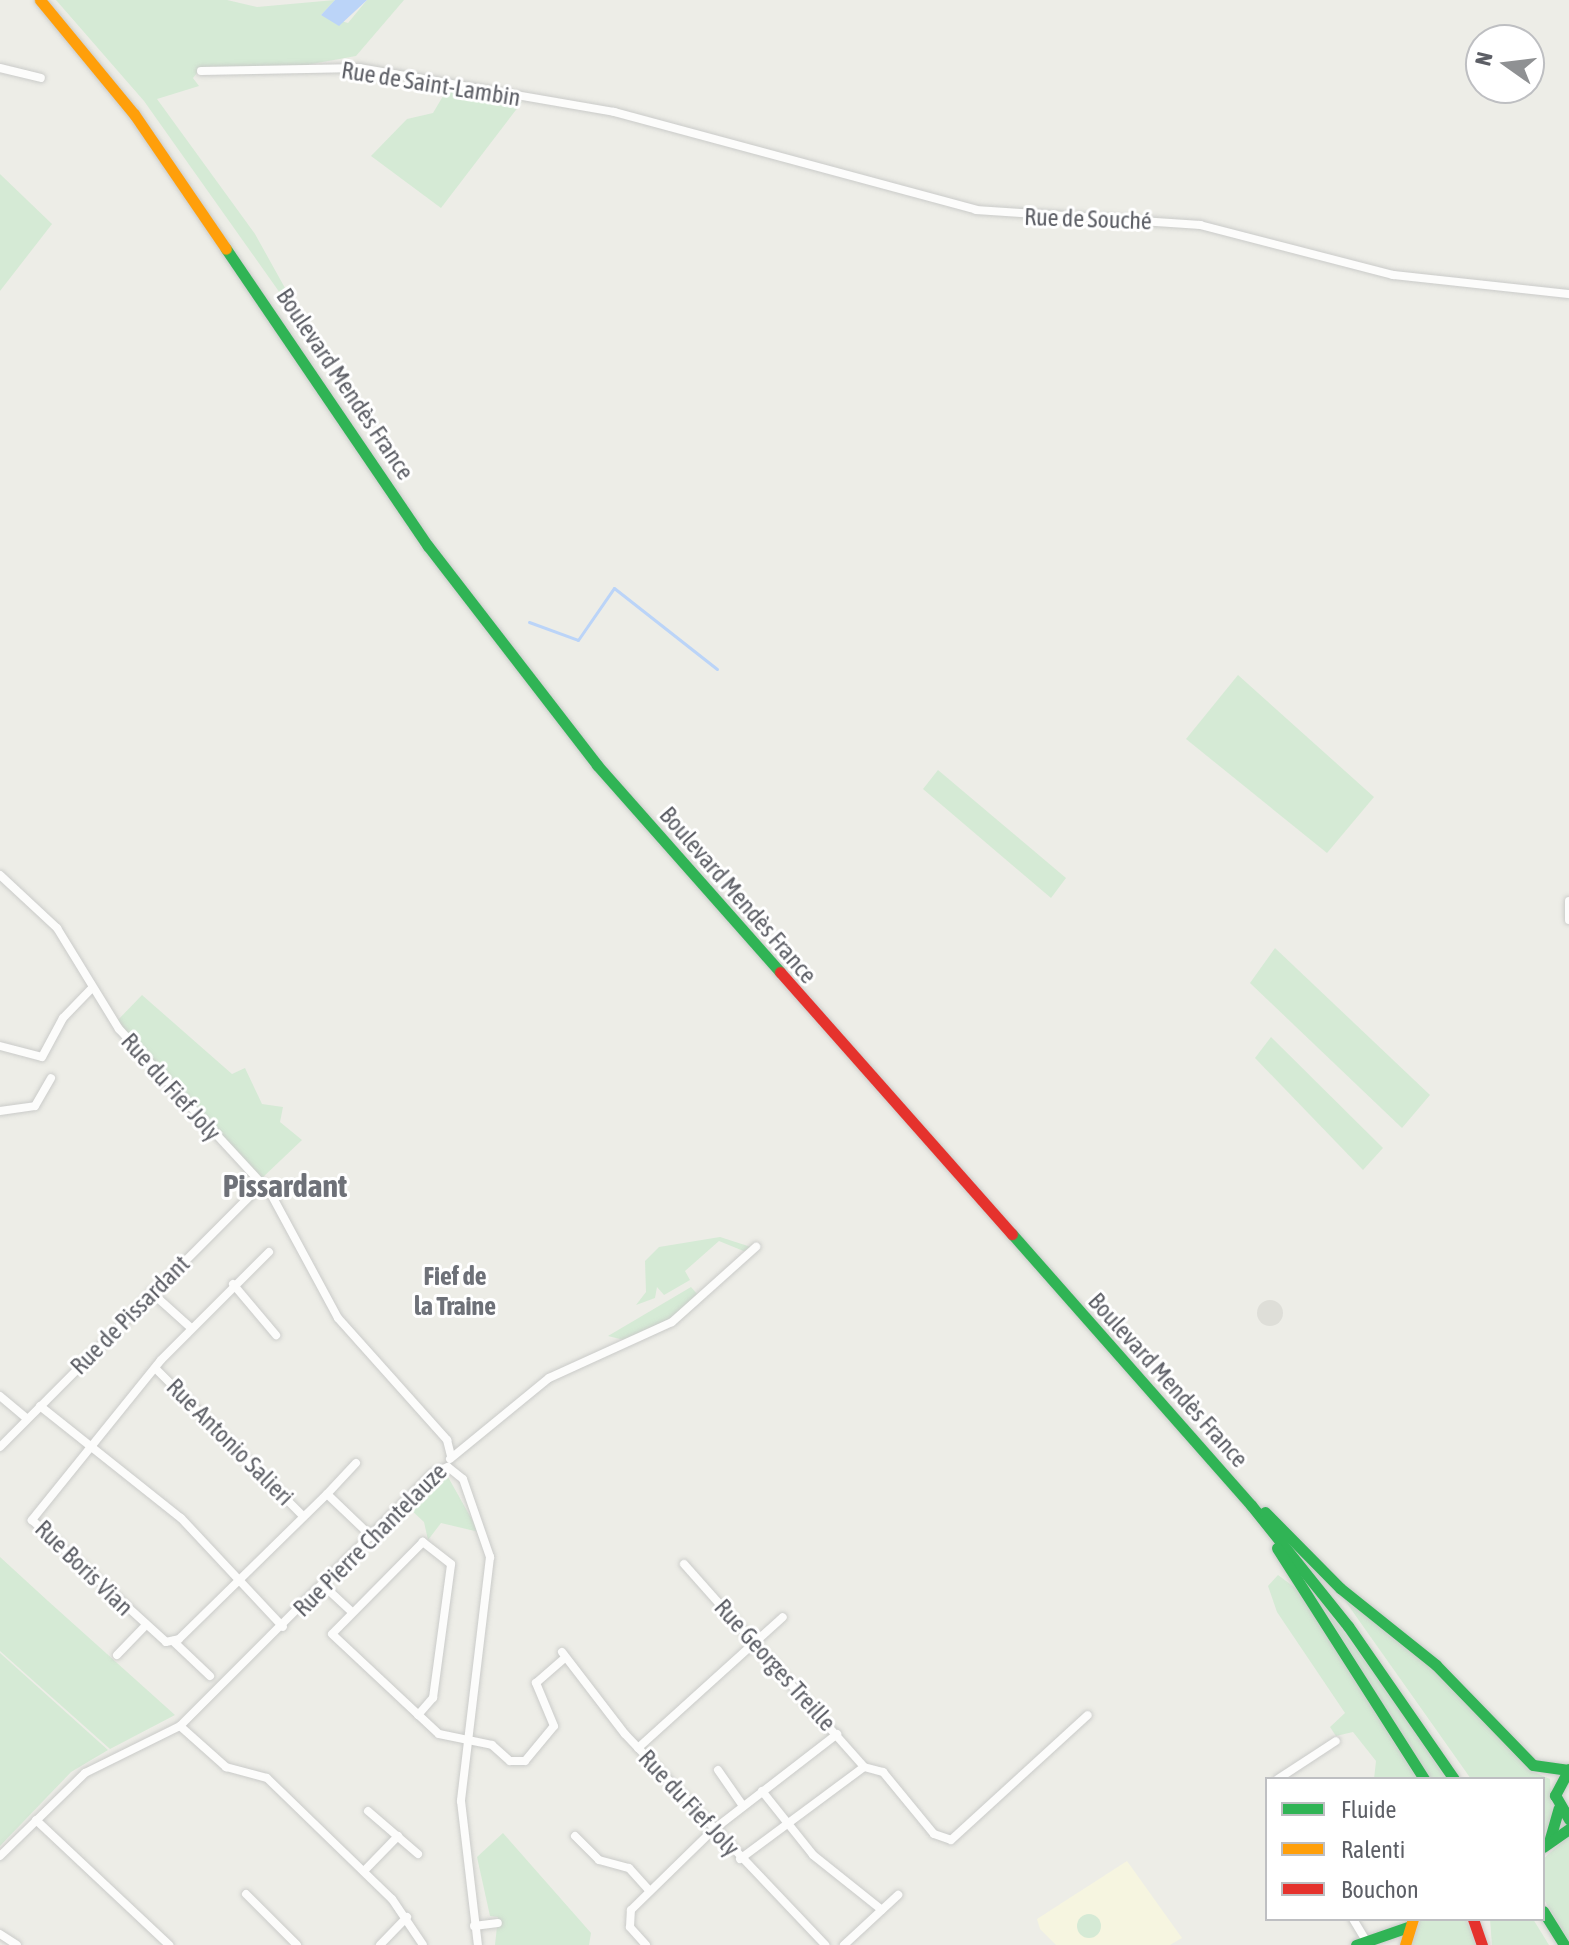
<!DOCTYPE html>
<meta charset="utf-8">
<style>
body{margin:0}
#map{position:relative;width:1569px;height:1945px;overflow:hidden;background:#edede7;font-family:"Asap Condensed",sans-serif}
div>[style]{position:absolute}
.commercial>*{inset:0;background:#f6f5e0}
.industrial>*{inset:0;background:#deded8}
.round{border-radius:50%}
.green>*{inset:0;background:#d5ead5}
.water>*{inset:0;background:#bbd4f8}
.stream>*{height:3px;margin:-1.5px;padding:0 1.5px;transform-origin:1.5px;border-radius:1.5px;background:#bbd4f8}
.roads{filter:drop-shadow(0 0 2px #cacbc9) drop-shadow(0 0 2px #cacbc9)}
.street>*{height:8px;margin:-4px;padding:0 4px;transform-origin:4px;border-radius:4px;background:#fcfcfb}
.fast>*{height:11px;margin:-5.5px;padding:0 5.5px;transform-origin:5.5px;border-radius:5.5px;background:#30b455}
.slow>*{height:11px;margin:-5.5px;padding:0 5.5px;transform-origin:5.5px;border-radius:5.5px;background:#ff9f0a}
.jam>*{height:11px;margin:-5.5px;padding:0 5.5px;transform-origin:5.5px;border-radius:5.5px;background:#e5322d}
span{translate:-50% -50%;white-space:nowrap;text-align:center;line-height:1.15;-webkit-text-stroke:6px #fff;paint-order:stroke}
.street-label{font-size:24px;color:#5d5f66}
.neighbourhood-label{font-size:26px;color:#6e7178;font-weight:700}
.district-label{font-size:32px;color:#6e7178;font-weight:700}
.legend{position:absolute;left:1265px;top:1777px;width:280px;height:144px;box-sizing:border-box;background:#fff;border:2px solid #bebfc2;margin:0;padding:10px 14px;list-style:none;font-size:24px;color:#5d5f66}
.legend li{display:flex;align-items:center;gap:16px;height:40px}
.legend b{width:40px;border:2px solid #bebfc2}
.north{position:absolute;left:1465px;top:24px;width:80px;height:80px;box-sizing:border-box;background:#fff;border:2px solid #bebfc2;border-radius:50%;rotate:284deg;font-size:22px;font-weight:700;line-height:32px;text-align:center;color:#5d5f66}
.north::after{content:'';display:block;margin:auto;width:28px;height:36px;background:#8f9193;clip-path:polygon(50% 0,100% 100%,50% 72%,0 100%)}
</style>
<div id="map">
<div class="commercial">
<i style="clip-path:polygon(1127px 1861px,1182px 1938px,1170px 1945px,1056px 1945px,1040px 1929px,1037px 1919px)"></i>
</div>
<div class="industrial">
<i class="round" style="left:1257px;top:1300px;width:26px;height:26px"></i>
</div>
<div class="green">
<i style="clip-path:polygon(56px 0,227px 0,257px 7px,335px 0,321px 15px,348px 23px,367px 0,404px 0,356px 56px,306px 65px,200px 69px,193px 78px,199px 86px,157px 99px,255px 234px,285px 288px,280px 293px,144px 101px)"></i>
<i style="clip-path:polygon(446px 91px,522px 102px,441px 208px,371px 156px,407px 119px,433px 113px)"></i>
<i style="clip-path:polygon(0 174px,52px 224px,0 291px)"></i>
<i style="clip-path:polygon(1238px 675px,1374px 797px,1327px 853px,1186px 739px)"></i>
<i style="clip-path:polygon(938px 770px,1066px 878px,1051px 898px,923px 789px)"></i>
<i style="clip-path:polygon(1275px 948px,1430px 1095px,1402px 1128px,1250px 983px)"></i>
<i style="clip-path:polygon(142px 995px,232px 1074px,245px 1068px,262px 1104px,283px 1107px,280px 1122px,302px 1140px,261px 1179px,116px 1022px)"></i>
<i style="clip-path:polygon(1271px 1037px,1383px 1148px,1363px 1170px,1255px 1058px)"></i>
<i style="clip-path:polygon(720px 1237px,751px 1247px,746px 1252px,719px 1241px,685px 1271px,690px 1280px,664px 1295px,657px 1287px,655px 1298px,636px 1305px,646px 1292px,645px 1261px,659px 1247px)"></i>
<i style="clip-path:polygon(691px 1287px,699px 1296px,666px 1322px,624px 1340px,608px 1336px)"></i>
<i style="clip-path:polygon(448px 1477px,479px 1532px,441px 1523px,428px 1540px,424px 1522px,409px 1508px)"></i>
<i style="clip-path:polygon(0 1557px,48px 1601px,175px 1715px,110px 1749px,0 1651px)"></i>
<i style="clip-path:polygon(1278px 1575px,1298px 1590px,1417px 1779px,1374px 1779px,1376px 1761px,1353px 1732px,1336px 1736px,1330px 1727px,1345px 1713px,1277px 1612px,1268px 1586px)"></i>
<i style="clip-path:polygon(1341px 1595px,1432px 1668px,1529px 1770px,1550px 1779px,1552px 1815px,1543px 1838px,1543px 1779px,1471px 1779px)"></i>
<i style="clip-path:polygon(1317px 1597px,1397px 1704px,1446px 1779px,1428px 1779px)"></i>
<i style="clip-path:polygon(0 1653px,108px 1750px,71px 1772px,0 1846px)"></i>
<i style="clip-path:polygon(503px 1833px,591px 1933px,589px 1945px,495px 1945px,498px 1917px,490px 1916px,477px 1857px)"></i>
<i style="clip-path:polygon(1569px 1836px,1569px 1941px,1543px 1898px,1543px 1859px)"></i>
<i class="round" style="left:1077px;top:1914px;width:24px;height:24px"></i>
<i style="clip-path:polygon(1421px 1919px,1466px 1919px,1476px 1945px,1410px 1945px)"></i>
<i style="clip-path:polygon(1490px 1919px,1533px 1919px,1549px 1945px,1492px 1945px)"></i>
</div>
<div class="water">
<i style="clip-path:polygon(335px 0,367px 0,339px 26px,321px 15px)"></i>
</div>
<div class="stream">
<i style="left:529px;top:622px;width:52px;rotate:20.2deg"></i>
<i style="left:578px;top:640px;width:63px;rotate:-55.3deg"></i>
<i style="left:614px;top:588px;width:131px;rotate:38.2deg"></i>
</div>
<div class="roads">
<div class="street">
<i style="left:0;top:68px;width:42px;rotate:13.7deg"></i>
<i style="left:201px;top:71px;width:159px;rotate:-1.1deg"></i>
<i style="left:360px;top:68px;width:258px;rotate:9.8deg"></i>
<i style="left:614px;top:112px;width:375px;rotate:15.1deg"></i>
<i style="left:976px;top:210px;width:225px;rotate:3.8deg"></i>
<i style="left:1200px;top:225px;width:199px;rotate:14.5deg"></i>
<i style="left:1393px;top:275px;width:177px;rotate:6.2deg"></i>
<i style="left:0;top:875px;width:78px;rotate:42.9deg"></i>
<i style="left:57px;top:928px;width:119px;rotate:58.5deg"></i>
<i style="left:119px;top:1029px;width:224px;rotate:47.3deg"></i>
<i style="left:271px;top:1194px;width:141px;rotate:61.6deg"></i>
<i style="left:338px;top:1318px;width:164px;rotate:48.2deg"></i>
<i style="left:447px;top:1440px;width:16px;rotate:76deg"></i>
<i style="left:1569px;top:901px;width:19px;rotate:90deg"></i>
<i style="left:0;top:1046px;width:43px;rotate:14.7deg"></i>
<i style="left:42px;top:1057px;width:44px;rotate:-61.7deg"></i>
<i style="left:63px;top:1018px;width:39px;rotate:-46deg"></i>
<i style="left:0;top:1111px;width:35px;rotate:-8deg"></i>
<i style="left:35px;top:1106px;width:32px;rotate:-60deg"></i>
<i style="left:269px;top:1252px;width:153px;rotate:135deg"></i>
<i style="left:161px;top:1360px;width:206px;rotate:128.9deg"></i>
<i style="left:32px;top:1520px;width:181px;rotate:42.3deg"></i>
<i style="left:166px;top:1642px;width:13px;rotate:-13deg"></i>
<i style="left:179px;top:1639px;width:207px;rotate:-44.4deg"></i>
<i style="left:233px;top:1284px;width:67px;rotate:49.9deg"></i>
<i style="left:151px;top:1292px;width:52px;rotate:41.9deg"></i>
<i style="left:155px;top:1368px;width:209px;rotate:45deg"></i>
<i style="left:0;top:1396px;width:34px;rotate:40deg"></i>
<i style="left:40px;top:1406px;width:180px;rotate:38.5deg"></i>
<i style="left:181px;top:1518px;width:149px;rotate:46.9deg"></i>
<i style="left:0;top:1447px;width:370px;rotate:-45.1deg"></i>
<i style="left:450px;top:1459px;width:128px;rotate:-39.3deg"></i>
<i style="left:549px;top:1378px;width:135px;rotate:-24.5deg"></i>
<i style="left:672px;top:1322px;width:113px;rotate:-41.8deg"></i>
<i style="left:356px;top:1463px;width:42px;rotate:133.1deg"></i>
<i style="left:327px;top:1494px;width:61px;rotate:43.7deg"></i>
<i style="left:448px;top:1467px;width:19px;rotate:39deg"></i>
<i style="left:463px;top:1479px;width:83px;rotate:70.9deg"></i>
<i style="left:490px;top:1557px;width:246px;rotate:96.8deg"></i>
<i style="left:461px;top:1801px;width:145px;rotate:83.3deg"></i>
<i style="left:684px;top:1564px;width:271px;rotate:48.4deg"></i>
<i style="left:324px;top:1586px;width:38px;rotate:43deg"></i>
<i style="left:173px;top:1641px;width:51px;rotate:43.4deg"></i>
<i style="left:562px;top:1652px;width:103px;rotate:52.5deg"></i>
<i style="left:625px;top:1734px;width:291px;rotate:46.5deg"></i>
<i style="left:117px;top:1655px;width:39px;rotate:-46deg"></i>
<i style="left:418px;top:1715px;width:23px;rotate:-49deg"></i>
<i style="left:433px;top:1698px;width:135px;rotate:-82.3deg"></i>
<i style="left:451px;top:1564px;width:36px;rotate:-142deg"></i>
<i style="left:423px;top:1542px;width:129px;rotate:134.7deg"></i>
<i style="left:332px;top:1634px;width:146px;rotate:43.1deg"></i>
<i style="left:439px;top:1734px;width:54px;rotate:11.7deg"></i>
<i style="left:492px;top:1745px;width:24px;rotate:42deg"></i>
<i style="left:510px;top:1761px;width:15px"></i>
<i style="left:525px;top:1761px;width:45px;rotate:-50.4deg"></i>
<i style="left:554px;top:1726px;width:47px;rotate:-112.7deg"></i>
<i style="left:536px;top:1683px;width:38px;rotate:-41deg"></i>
<i style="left:180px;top:1726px;width:62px;rotate:41.7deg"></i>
<i style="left:226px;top:1767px;width:42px;rotate:15deg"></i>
<i style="left:267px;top:1778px;width:174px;rotate:44.1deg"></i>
<i style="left:392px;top:1899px;width:55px;rotate:56deg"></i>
<i style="left:638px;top:1748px;width:195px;rotate:-42.1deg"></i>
<i style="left:718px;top:1770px;width:44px;rotate:55.2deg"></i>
<i style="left:1278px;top:1779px;width:69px;rotate:-33.2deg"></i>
<i style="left:762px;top:1791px;width:82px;rotate:51.4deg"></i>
<i style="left:813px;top:1855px;width:88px;rotate:38.6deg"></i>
<i style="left:368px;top:1811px;width:66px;rotate:40.7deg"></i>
<i style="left:36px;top:1820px;width:183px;rotate:43.2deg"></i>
<i style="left:575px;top:1836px;width:34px;rotate:45deg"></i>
<i style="left:599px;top:1860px;width:31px;rotate:15deg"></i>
<i style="left:629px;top:1868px;width:31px;rotate:48deg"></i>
<i style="left:0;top:1856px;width:119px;rotate:-44.3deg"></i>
<i style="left:85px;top:1773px;width:106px;rotate:-26.3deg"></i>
<i style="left:180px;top:1726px;width:358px;rotate:-45deg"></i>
<i style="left:433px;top:1473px;width:16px;rotate:-22deg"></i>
<i style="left:740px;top:1859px;width:154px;rotate:-36.6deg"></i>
<i style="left:864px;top:1767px;width:20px;rotate:15deg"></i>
<i style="left:883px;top:1772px;width:80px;rotate:50.6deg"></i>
<i style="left:934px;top:1834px;width:18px;rotate:19deg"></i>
<i style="left:951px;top:1840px;width:185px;rotate:-42.4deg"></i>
<i style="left:364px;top:1871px;width:49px;rotate:-45.8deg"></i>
<i style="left:246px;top:1894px;width:72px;rotate:45deg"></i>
<i style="left:1353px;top:1919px;width:26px;rotate:59deg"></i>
<i style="left:474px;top:1926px;width:24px;rotate:-7deg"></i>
<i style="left:0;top:1934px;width:20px;rotate:33deg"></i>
<i style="left:380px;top:1945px;width:39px;rotate:-46deg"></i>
<i style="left:646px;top:1945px;width:24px;rotate:-132deg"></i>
<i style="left:630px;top:1927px;width:17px;rotate:-87deg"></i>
<i style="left:631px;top:1910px;width:115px;rotate:-44.3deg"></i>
<i style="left:713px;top:1830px;width:157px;rotate:-37.7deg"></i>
<i style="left:844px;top:1945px;width:74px;rotate:-42.8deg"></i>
</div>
<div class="fast">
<i style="left:226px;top:249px;width:359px;rotate:55.8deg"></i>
<i style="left:428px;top:546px;width:277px;rotate:52.3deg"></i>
<i style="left:597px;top:765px;width:276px;rotate:48.5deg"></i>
<i style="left:1012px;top:1234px;width:361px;rotate:48.6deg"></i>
<i style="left:1251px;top:1505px;width:155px;rotate:51.3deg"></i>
<i style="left:1348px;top:1626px;width:186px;rotate:55.3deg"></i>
<i style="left:1265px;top:1512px;width:107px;rotate:45.4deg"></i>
<i style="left:1340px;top:1588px;width:123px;rotate:38.7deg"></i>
<i style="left:1436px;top:1665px;width:139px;rotate:45.9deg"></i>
<i style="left:1533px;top:1765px;width:34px;rotate:8deg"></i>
<i style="left:1277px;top:1548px;width:274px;rotate:57.5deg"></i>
<i style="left:1569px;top:1769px;width:30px;rotate:118deg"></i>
<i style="left:1555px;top:1795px;width:28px;rotate:60deg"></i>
<i style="left:1549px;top:1842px;width:35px;rotate:-74deg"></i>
<i style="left:1543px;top:1847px;width:32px;rotate:-35deg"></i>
<i style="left:1543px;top:1911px;width:40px;rotate:58deg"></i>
<i style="left:1356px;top:1945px;width:55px;rotate:-19.1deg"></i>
</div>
<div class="slow">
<i style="left:40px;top:0;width:148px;rotate:50.5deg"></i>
<i style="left:134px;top:114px;width:163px;rotate:55.7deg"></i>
<i style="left:1405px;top:1945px;width:27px;rotate:-73deg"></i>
</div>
<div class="jam">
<i style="left:780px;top:972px;width:350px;rotate:48.5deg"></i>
<i style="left:1473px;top:1919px;width:28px;rotate:71deg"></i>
</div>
</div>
<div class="street-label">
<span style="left:431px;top:84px;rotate:9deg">Rue de Saint-Lambin</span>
<span style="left:1088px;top:219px;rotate:2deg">Rue de Souché</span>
<span style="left:345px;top:384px;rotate:56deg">Boulevard Mendès France</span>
<span style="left:738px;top:895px;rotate:49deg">Boulevard Mendès France</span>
<span style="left:171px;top:1087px;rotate:48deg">Rue du Fief Joly</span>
<span style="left:130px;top:1315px;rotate:-45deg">Rue de Pissardant</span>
<span style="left:1168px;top:1380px;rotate:48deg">Boulevard Mendès France</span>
<span style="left:230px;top:1442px;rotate:45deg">Rue Antonio Salieri</span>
<span style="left:370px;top:1540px;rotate:-45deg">Rue Pierre Chantelauze</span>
<span style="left:84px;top:1568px;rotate:44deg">Rue Boris Vian</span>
<span style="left:775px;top:1665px;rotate:48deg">Rue Georges Treille</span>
<span style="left:689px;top:1803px;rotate:47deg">Rue du Fief Joly</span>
</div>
<div class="neighbourhood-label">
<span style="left:455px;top:1292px">Fief de<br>la Traine</span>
</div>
<div class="district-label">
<span style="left:285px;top:1186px">Pissardant</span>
</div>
<ul class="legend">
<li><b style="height:10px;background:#30b455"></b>Fluide</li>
<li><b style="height:10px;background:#ff9f0a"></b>Ralenti</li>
<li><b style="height:10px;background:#e5322d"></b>Bouchon</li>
</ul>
<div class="north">N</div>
</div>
